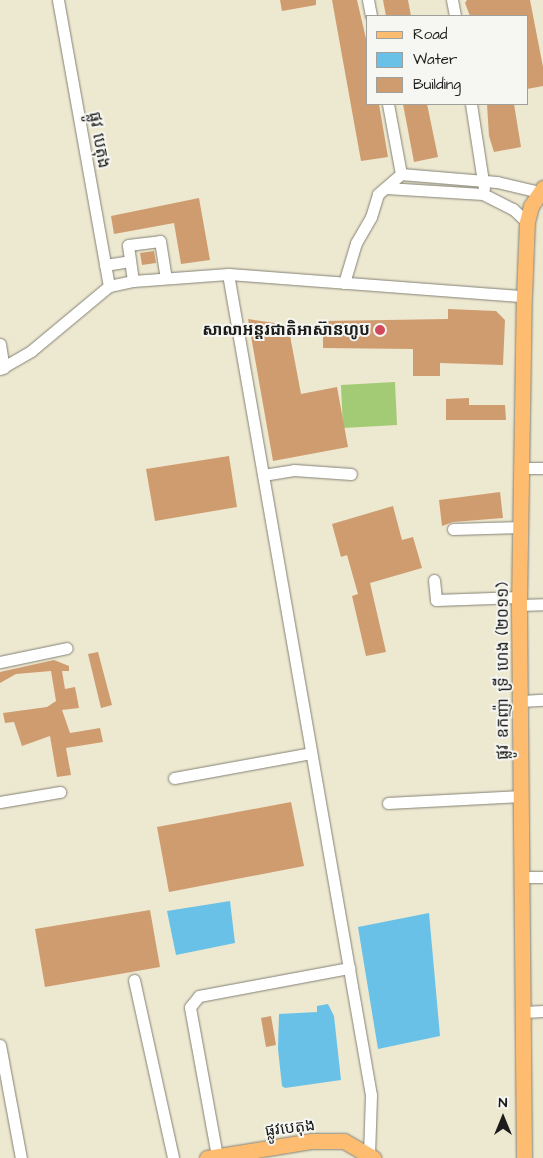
<!DOCTYPE html>
<meta charset="utf-8">
<style>
body{margin:0}
#map{position:relative;width:543px;height:1158px;overflow:hidden;background:#ede8d0;font-family:"Architects Daughter","Noto Sans Khmer",sans-serif}
div>[style]{position:absolute}
.green>*{inset:0;background:#a3ca74}
.water>*{inset:0;background:#6ac1e7}
.building>*{inset:0;background:#cf9c70}
.roads{filter:drop-shadow(0 0 1px #848276) drop-shadow(0 0 1px #848276)}
.minor>*{height:11px;margin:-5.5px;padding:0 5.5px;transform-origin:5.5px;border-radius:5.5px;background:#fff}
.major>*{height:15px;margin:-7.5px;padding:0 7.5px;transform-origin:7.5px;border-radius:7.5px;background:#fdbc70}
.dots>*{width:14px;height:14px;translate:-50% -50%;box-sizing:border-box;border:2px solid #f6f6f2;border-radius:50%}
span{translate:-50% -50%;white-space:nowrap;text-align:center;line-height:1.15;-webkit-text-stroke:4px #f6f6f2;paint-order:stroke}
.street-label{font-size:16px;color:#1c1c1c}
.poi-label{font-size:16px;color:#1c1c1c;font-weight:700}
.right{translate:-100% -50%;text-align:right}
.legend{position:absolute;left:366px;top:15px;width:162px;height:90px;box-sizing:border-box;background:#f6f6f2;border:1px solid #9f9f9c;margin:0;padding:6px 9px;list-style:none;font-size:15px;color:#1c1c1c}
.legend li{display:flex;align-items:center;gap:10px;height:25px}
.legend b{width:25px;border:1px solid #9f9f9c}
.north{position:absolute;left:478px;top:1093px;width:50px;height:50px;-webkit-text-stroke:4px #f6f6f2;paint-order:stroke;rotate:0deg;font-size:14px;font-weight:700;line-height:20px;text-align:center;color:#1c1c1c}
.north::after{content:'';display:block;margin:auto;width:18px;height:22px;background:#1c1c1c;clip-path:polygon(50% 0,100% 100%,50% 72%,0 100%)}
</style>
<div id="map">
<div class="green">
<i style="clip-path:polygon(395px 382px,397px 425px,343px 428px,341px 385px)"></i>
</div>
<div class="water">
<i style="clip-path:polygon(230px 901px,235px 943px,176px 955px,167px 911px)"></i>
<i style="clip-path:polygon(429px 913px,440px 1036px,378px 1049px,358px 927px)"></i>
<i style="clip-path:polygon(328px 1004px,334px 1016px,341px 1080px,285px 1088px,282px 1086px,278px 1049px,279px 1014px,317px 1012px,317px 1006px)"></i>
</div>
<div class="building">
<i style="clip-path:polygon(280px 0,316px 0,316px 5px,282px 11px)"></i>
<i style="clip-path:polygon(332px 0,357px 0,367px 43px,367px 104px,379px 104px,388px 157px,361px 161px)"></i>
<i style="clip-path:polygon(383px 0,408px 0,411px 16px,386px 16px)"></i>
<i style="clip-path:polygon(467px 0,530px 0,543px 67px,543px 86px,527px 89px,527px 16px,470px 16px,465px 3px)"></i>
<i style="clip-path:polygon(403px 104px,427px 104px,438px 157px,414px 162px)"></i>
<i style="clip-path:polygon(487px 104px,514px 104px,521px 147px,494px 152px,489px 136px)"></i>
<i style="clip-path:polygon(199px 198px,210px 260px,181px 264px,174px 223px,114px 234px,111px 216px)"></i>
<i style="clip-path:polygon(154px 251px,156px 263px,142px 265px,140px 253px)"></i>
<i style="clip-path:polygon(448px 309px,496px 311px,505px 320px,503px 365px,440px 363px,440px 376px,413px 376px,413px 349px,323px 348px,323px 321px,448px 319px)"></i>
<i style="clip-path:polygon(248px 319px,288px 325px,301px 394px,337px 387px,348px 447px,273px 461px)"></i>
<i style="clip-path:polygon(469px 398px,469px 405px,505px 405px,506px 420px,446px 420px,446px 399px)"></i>
<i style="clip-path:polygon(229px 456px,237px 507px,155px 521px,146px 469px)"></i>
<i style="clip-path:polygon(500px 492px,503px 518px,453px 522px,442px 526px,439px 500px)"></i>
<i style="clip-path:polygon(393px 506px,402px 540px,413px 537px,422px 568px,370px 583px,386px 652px,366px 656px,352px 596px,358px 594px,347px 555px,341px 557px,332px 524px)"></i>
<i style="clip-path:polygon(98px 652px,112px 705px,101px 708px,88px 654px)"></i>
<i style="clip-path:polygon(54px 660px,69px 666px,69px 671px,62px 671px,65px 689px,75px 687px,79px 708px,62px 710px,70px 733px,100px 728px,103px 742px,66px 748px,71px 775px,57px 777px,50px 736px,22px 746px,14px 722px,5px 723px,3px 713px,47px 707px,56px 701px,51px 671px,16px 674px,0 683px,0 672px)"></i>
<i style="clip-path:polygon(291px 802px,304px 866px,169px 892px,157px 827px)"></i>
<i style="clip-path:polygon(150px 910px,160px 967px,45px 987px,35px 929px)"></i>
<i style="clip-path:polygon(271px 1016px,276px 1045px,266px 1047px,261px 1018px)"></i>
</div>
<div class="roads">
<div class="minor">
<i style="left:58px;top:0;width:291px;rotate:79.9deg"></i>
<i style="left:368px;top:0;width:16px;rotate:79deg"></i>
<i style="left:452px;top:0;width:16px;rotate:79deg"></i>
<i style="left:388px;top:104px;width:71px;rotate:79.5deg"></i>
<i style="left:471px;top:104px;width:85px;rotate:81.2deg"></i>
<i style="left:386px;top:188px;width:97px;rotate:3.5deg"></i>
<i style="left:483px;top:194px;width:34px;rotate:27deg"></i>
<i style="left:513px;top:209px;width:19px;rotate:43deg"></i>
<i style="left:105px;top:265px;width:25px;rotate:-9deg"></i>
<i style="left:228px;top:274px;width:833px;rotate:80.12deg"></i>
<i style="left:371px;top:1095px;width:60px;rotate:91.9deg"></i>
<i style="left:133px;top:281px;width:36px;rotate:-98deg"></i>
<i style="left:128px;top:245px;width:32px;rotate:-7deg"></i>
<i style="left:160px;top:241px;width:36px;rotate:81deg"></i>
<i style="left:344px;top:283px;width:42px;rotate:-73.3deg"></i>
<i style="left:356px;top:243px;width:30px;rotate:-60deg"></i>
<i style="left:371px;top:217px;width:24px;rotate:-73deg"></i>
<i style="left:378px;top:194px;width:30px;rotate:-41deg"></i>
<i style="left:401px;top:174px;width:96px;rotate:4.8deg"></i>
<i style="left:497px;top:182px;width:43px;rotate:13.4deg"></i>
<i style="left:0;top:344px;width:24px;rotate:81deg"></i>
<i style="left:0;top:369px;width:36px;rotate:-30deg"></i>
<i style="left:31px;top:351px;width:102px;rotate:-39.8deg"></i>
<i style="left:109px;top:286px;width:25px;rotate:-12deg"></i>
<i style="left:133px;top:281px;width:95px;rotate:-4.2deg"></i>
<i style="left:228px;top:274px;width:297px;rotate:4.3deg"></i>
<i style="left:522px;top:468px;width:21px"></i>
<i style="left:263px;top:475px;width:31px;rotate:-9deg"></i>
<i style="left:294px;top:470px;width:57px;rotate:4deg"></i>
<i style="left:453px;top:529px;width:68px;rotate:-1.7deg"></i>
<i style="left:434px;top:580px;width:20px;rotate:84deg"></i>
<i style="left:436px;top:600px;width:84px;rotate:-2deg"></i>
<i style="left:519px;top:605px;width:24px;rotate:-2deg"></i>
<i style="left:0;top:662px;width:68px;rotate:-11.8deg"></i>
<i style="left:521px;top:701px;width:22px;rotate:-3deg"></i>
<i style="left:174px;top:778px;width:139px;rotate:-10.3deg"></i>
<i style="left:0;top:802px;width:61px;rotate:-9.5deg"></i>
<i style="left:388px;top:803px;width:133px;rotate:-3deg"></i>
<i style="left:522px;top:877px;width:21px"></i>
<i style="left:134px;top:980px;width:182px;rotate:77.6deg"></i>
<i style="left:524px;top:1012px;width:19px;rotate:-3deg"></i>
<i style="left:0;top:1045px;width:115px;rotate:79.5deg"></i>
<i style="left:217px;top:1156px;width:151px;rotate:-100.3deg"></i>
<i style="left:190px;top:1007px;width:14px;rotate:-51deg"></i>
<i style="left:199px;top:996px;width:153px;rotate:-10.6deg"></i>
</div>
<div class="major">
<i style="left:207px;top:1158px;width:105px;rotate:-9.3deg"></i>
<i style="left:311px;top:1141px;width:33px"></i>
<i style="left:344px;top:1141px;width:34px;rotate:30deg"></i>
<i style="left:524px;top:1158px;width:553px;rotate:-90.52deg"></i>
<i style="left:519px;top:605px;width:309px;rotate:-89.1deg"></i>
<i style="left:524px;top:296px;width:74px;rotate:-87.7deg"></i>
<i style="left:527px;top:222px;width:16px;rotate:-76deg"></i>
<i style="left:531px;top:206px;width:22px;rotate:-56deg"></i>
</div>
</div>
<div class="dots">
<i style="left:380px;top:330px;background:#d1495b"></i>
</div>
<div class="street-label">
<span style="left:99px;top:140px;rotate:80deg">ផ្លូវ បេតុង</span>
<span style="left:503px;top:671px;rotate:-90deg">ផ្លូវ ឧកញ៉ា ទ្រី ហេង (២០១១)</span>
<span style="left:290px;top:1128px;rotate:-7deg">ផ្លូវបេតុង</span>
</div>
<div class="poi-label">
<span class="right" style="left:370px;top:330px">សាលាអន្ដរជាតិអាស៊ានហូប</span>
</div>
<ul class="legend">
<li><b style="height:6px;background:#fdbc70"></b>Road</li>
<li><b style="height:14px;background:#6ac1e7"></b>Water</li>
<li><b style="height:14px;background:#cf9c70"></b>Building</li>
</ul>
<div class="north">N</div>
</div>
